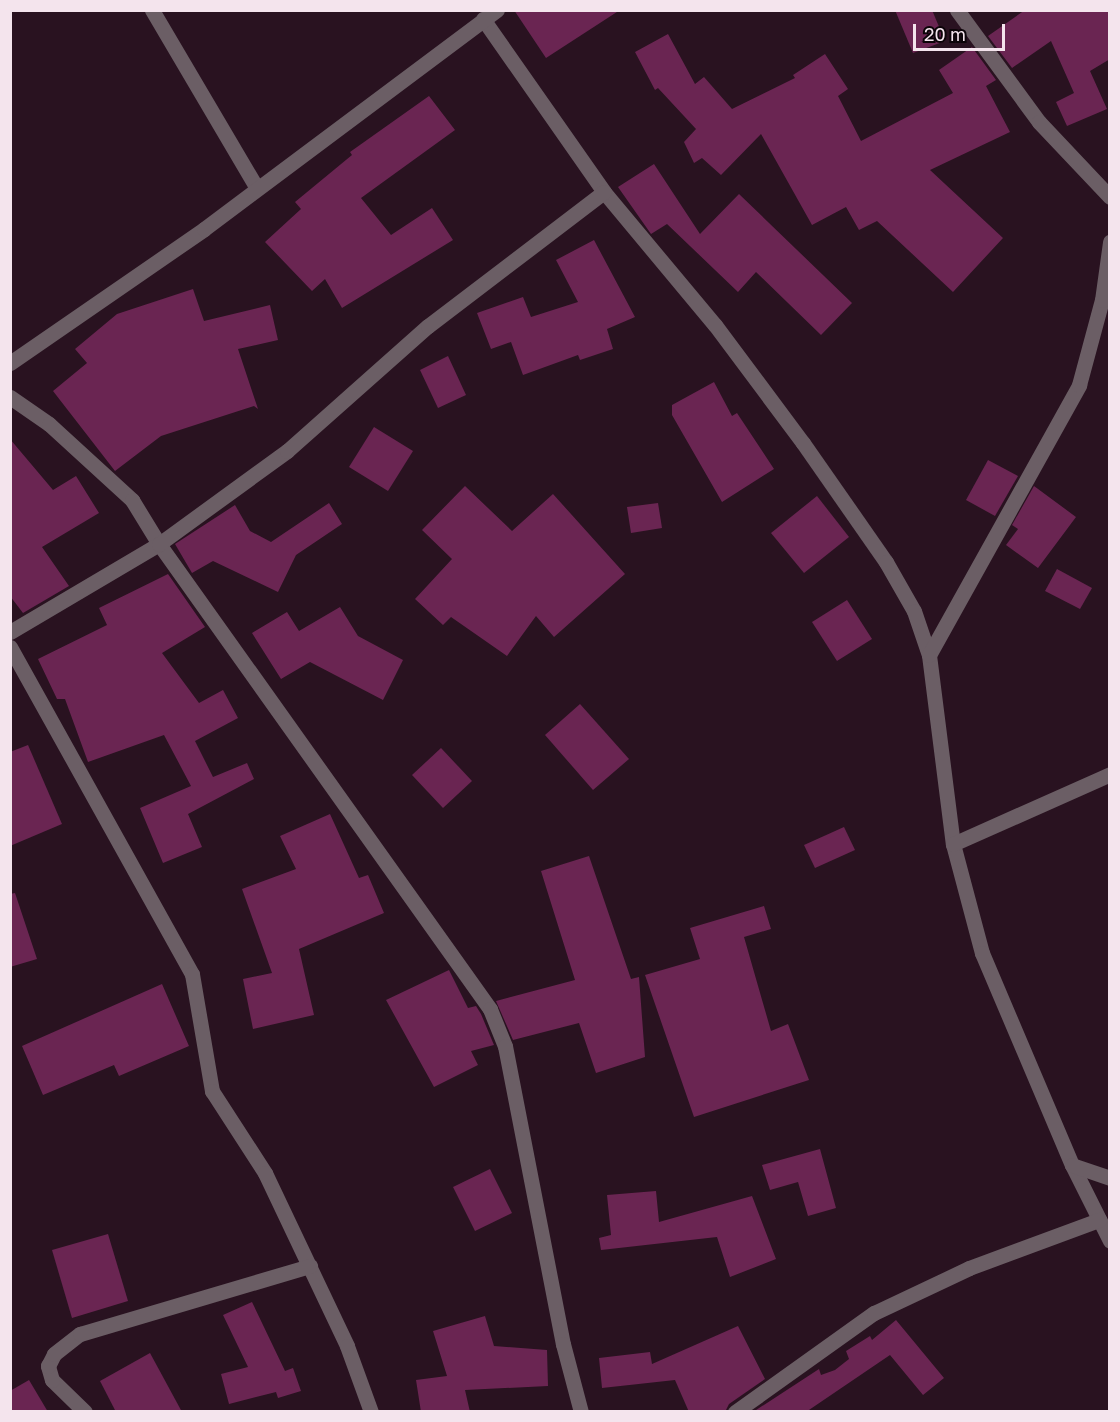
<!DOCTYPE html>
<style>
body{margin:0}
#map{position:relative;width:1120px;height:1422px;overflow:hidden;background:#291220;font-family:"Golos Text",sans-serif}
div>[style]{position:absolute}
.building>*{inset:0;background:#6a2552}
.minor>*{height:15px;margin:-7.5px;padding:0 7.5px;transform-origin:7.5px;border-radius:7.5px;background:#6b5e65}
span{translate:-50% -50%;white-space:nowrap;text-align:center;line-height:1.15;-webkit-text-stroke:4.5px #0c0408;paint-order:stroke}
.frame{position:absolute;inset:0;border:12px solid #f4e4ed;pointer-events:none}
.scale{position:absolute;left:913px;top:24px;width:92px;height:27px;box-sizing:border-box;border:3px solid #f4e4ed;border-top:0;padding-left:8px;font-size:18px;line-height:21px;white-space:nowrap;color:#f4e4ed;-webkit-text-stroke:4px #0c0408;paint-order:stroke}
</style>
<div id="map">
<div class="building">
<i style="clip-path:polygon(514px 10px,620px 10px,546px 58px)"></i>
<i style="clip-path:polygon(895px 10px,932px 10px,945px 41px,913px 53px)"></i>
<i style="clip-path:polygon(1025px 10px,1110px 10px,1110px 59px,1090px 71px,1107px 109px,1067px 126px,1056px 102px,1074px 93px,1051px 41px,1012px 68px,988px 36px)"></i>
<i style="clip-path:polygon(668px 34px,695px 84px,704px 77px,732px 109px,795px 78px,793px 75px,825px 54px,848px 89px,838px 96px,861px 141px,953px 93px,939px 70px,972px 47px,996px 80px,986px 86px,1010px 132px,930px 170px,1003px 238px,953px 292px,877px 221px,859px 230px,846px 207px,812px 225px,761px 134px,721px 175px,702px 158px,694px 163px,684px 142px,696px 129px,658px 88px,655px 90px,635px 52px)"></i>
<i style="clip-path:polygon(429px 96px,455px 130px,361px 198px,391px 235px,432px 208px,453px 240px,342px 308px,325px 279px,312px 291px,265px 242px,301px 209px,295px 202px,352px 155px,350px 152px)"></i>
<i style="clip-path:polygon(654px 164px,700px 234px,739px 194px,852px 303px,821px 335px,756px 272px,738px 292px,667px 224px,651px 234px,618px 187px)"></i>
<i style="clip-path:polygon(594px 240px,635px 317px,607px 329px,613px 349px,580px 360px,578px 355px,523px 375px,511px 342px,491px 349px,477px 313px,523px 297px,531px 317px,578px 302px,556px 260px)"></i>
<i style="clip-path:polygon(193px 289px,204px 321px,270px 305px,278px 340px,238px 349px,258px 409px,254px 406px,161px 436px,115px 471px,53px 391px,87px 363px,75px 349px,117px 314px)"></i>
<i style="clip-path:polygon(448px 356px,466px 395px,438px 408px,420px 370px)"></i>
<i style="clip-path:polygon(714px 382px,732px 416px,737px 413px,774px 469px,722px 502px,672px 415px,672px 405px)"></i>
<i style="clip-path:polygon(374px 427px,413px 451px,388px 491px,349px 467px)"></i>
<i style="clip-path:polygon(10px 439px,53px 490px,76px 476px,99px 513px,42px 547px,69px 586px,23px 613px,10px 596px)"></i>
<i style="clip-path:polygon(988px 460px,1018px 476px,995px 516px,966px 500px)"></i>
<i style="clip-path:polygon(465px 486px,512px 531px,553px 494px,625px 574px,554px 637px,536px 616px,507px 656px,451px 617px,443px 625px,415px 599px,452px 559px,422px 530px)"></i>
<i style="clip-path:polygon(1034px 486px,1076px 517px,1038px 568px,1006px 545px,1018px 529px,1012px 525px)"></i>
<i style="clip-path:polygon(817px 496px,849px 537px,804px 573px,771px 533px)"></i>
<i style="clip-path:polygon(329px 503px,342px 524px,296px 555px,278px 592px,213px 561px,192px 573px,175px 544px,235px 505px,250px 531px,271px 542px)"></i>
<i style="clip-path:polygon(658px 503px,662px 528px,631px 533px,627px 507px)"></i>
<i style="clip-path:polygon(1057px 569px,1092px 588px,1080px 609px,1045px 591px)"></i>
<i style="clip-path:polygon(168px 574px,205px 627px,162px 653px,199px 703px,223px 690px,238px 718px,195px 741px,213px 777px,247px 763px,254px 779px,188px 814px,202px 847px,163px 863px,140px 808px,191px 786px,164px 735px,88px 762px,65px 699px,57px 699px,38px 659px,107px 625px,99px 608px)"></i>
<i style="clip-path:polygon(847px 600px,872px 639px,837px 661px,812px 622px)"></i>
<i style="clip-path:polygon(340px 607px,358px 636px,403px 660px,383px 700px,310px 662px,281px 679px,252px 633px,287px 612px,299px 631px)"></i>
<i style="clip-path:polygon(580px 704px,629px 759px,593px 790px,545px 735px)"></i>
<i style="clip-path:polygon(28px 745px,62px 824px,10px 846px,10px 752px)"></i>
<i style="clip-path:polygon(441px 748px,472px 781px,443px 808px,412px 775px)"></i>
<i style="clip-path:polygon(330px 814px,359px 878px,368px 875px,384px 913px,299px 949px,314px 1015px,253px 1029px,243px 979px,272px 973px,242px 889px,296px 869px,280px 836px)"></i>
<i style="clip-path:polygon(844px 827px,855px 850px,815px 868px,804px 845px)"></i>
<i style="clip-path:polygon(589px 856px,631px 979px,639px 977px,645px 1057px,596px 1073px,579px 1023px,513px 1040px,496px 1001px,575px 980px,541px 871px)"></i>
<i style="clip-path:polygon(15px 893px,37px 959px,10px 967px,10px 894px)"></i>
<i style="clip-path:polygon(764px 906px,771px 929px,744px 937px,771px 1031px,788px 1024px,809px 1080px,694px 1117px,645px 975px,700px 959px,690px 928px)"></i>
<i style="clip-path:polygon(449px 970px,468px 1008px,476px 1006px,481px 1014px,494px 1045px,471px 1051px,478px 1065px,434px 1087px,386px 1000px)"></i>
<i style="clip-path:polygon(162px 984px,189px 1046px,119px 1076px,114px 1065px,43px 1095px,22px 1046px)"></i>
<i style="clip-path:polygon(820px 1149px,836px 1208px,808px 1216px,798px 1182px,770px 1190px,762px 1165px)"></i>
<i style="clip-path:polygon(490px 1169px,512px 1213px,475px 1231px,453px 1187px)"></i>
<i style="clip-path:polygon(656px 1191px,659px 1222px,752px 1196px,776px 1259px,730px 1277px,717px 1237px,601px 1250px,599px 1238px,611px 1235px,607px 1195px)"></i>
<i style="clip-path:polygon(108px 1234px,128px 1301px,72px 1318px,52px 1250px)"></i>
<i style="clip-path:polygon(252px 1302px,285px 1371px,293px 1368px,301px 1391px,278px 1398px,276px 1392px,229px 1404px,221px 1374px,248px 1367px,223px 1315px)"></i>
<i style="clip-path:polygon(485px 1316px,494px 1346px,547px 1350px,548px 1386px,465px 1390px,470px 1412px,421px 1412px,416px 1380px,447px 1376px,433px 1331px)"></i>
<i style="clip-path:polygon(896px 1320px,944px 1378px,923px 1395px,890px 1355px,806px 1412px,753px 1412px,819px 1369px,821px 1375px,835px 1370px,849px 1359px,846px 1351px,870px 1336px,872px 1340px)"></i>
<i style="clip-path:polygon(738px 1326px,765px 1379px,729px 1404px,725px 1412px,689px 1412px,675px 1380px,602px 1388px,599px 1358px,650px 1352px,652px 1364px)"></i>
<i style="clip-path:polygon(150px 1353px,182px 1412px,116px 1412px,100px 1381px)"></i>
<i style="clip-path:polygon(29px 1380px,48px 1412px,10px 1412px,10px 1391px)"></i>
</div>
<div class="minor">
<i style="left:152px;top:10px;width:207px;rotate:59.5deg"></i>
<i style="left:957px;top:10px;width:139px;rotate:53.8deg"></i>
<i style="left:1039px;top:122px;width:103px;rotate:46.6deg"></i>
<i style="left:483px;top:19px;width:211px;rotate:55deg"></i>
<i style="left:604px;top:192px;width:173px;rotate:50.2deg"></i>
<i style="left:715px;top:325px;width:147px;rotate:53.3deg"></i>
<i style="left:803px;top:443px;width:145px;rotate:55.1deg"></i>
<i style="left:886px;top:562px;width:56px;rotate:60.3deg"></i>
<i style="left:914px;top:611px;width:46px;rotate:71.2deg"></i>
<i style="left:929px;top:655px;width:191px;rotate:82.8deg"></i>
<i style="left:953px;top:844px;width:113px;rotate:75.1deg"></i>
<i style="left:982px;top:953px;width:230px;rotate:67deg"></i>
<i style="left:1072px;top:1165px;width:85px;rotate:63.4deg"></i>
<i style="left:10px;top:363px;width:236px;rotate:-34.6deg"></i>
<i style="left:204px;top:229px;width:366px;rotate:-36.8deg"></i>
<i style="left:10px;top:397px;width:47px;rotate:34.7deg"></i>
<i style="left:49px;top:424px;width:113px;rotate:42.5deg"></i>
<i style="left:132px;top:500px;width:52px;rotate:58.5deg"></i>
<i style="left:159px;top:544px;width:571px;rotate:54.56deg"></i>
<i style="left:490px;top:1009px;width:40px;rotate:68deg"></i>
<i style="left:505px;top:1046px;width:304px;rotate:79deg"></i>
<i style="left:563px;top:1344px;width:70px;rotate:75.2deg"></i>
<i style="left:10px;top:632px;width:173px;rotate:-30.6deg"></i>
<i style="left:159px;top:544px;width:158px;rotate:-36deg"></i>
<i style="left:287px;top:451px;width:188px;rotate:-41.6deg"></i>
<i style="left:428px;top:326px;width:221px;rotate:-37.3deg"></i>
<i style="left:10px;top:647px;width:374px;rotate:60.9deg"></i>
<i style="left:192px;top:974px;width:119px;rotate:80.3deg"></i>
<i style="left:212px;top:1091px;width:98px;rotate:57.1deg"></i>
<i style="left:265px;top:1173px;width:191px;rotate:64.6deg"></i>
<i style="left:347px;top:1346px;width:70px;rotate:70deg"></i>
<i style="left:929px;top:655px;width:309px;rotate:-60.9deg"></i>
<i style="left:1079px;top:385px;width:88px;rotate:-74.9deg"></i>
<i style="left:1102px;top:300px;width:59px;rotate:-82.1deg"></i>
<i style="left:953px;top:844px;width:172px;rotate:-24deg"></i>
<i style="left:1072px;top:1165px;width:40px;rotate:18.9deg"></i>
<i style="left:85px;top:1412px;width:46px;rotate:-135.9deg"></i>
<i style="left:52px;top:1380px;width:15px;rotate:-106deg"></i>
<i style="left:48px;top:1366px;width:13px;rotate:-63deg"></i>
<i style="left:54px;top:1354px;width:33px;rotate:-38deg"></i>
<i style="left:80px;top:1334px;width:240px;rotate:-16.5deg"></i>
<i style="left:735px;top:1412px;width:171px;rotate:-35.5deg"></i>
<i style="left:874px;top:1313px;width:105px;rotate:-25.3deg"></i>
<i style="left:969px;top:1268px;width:139px;rotate:-20.3deg"></i>
</div>
<div class="frame"></div>
<div class="scale">20 m</div>
</div>
